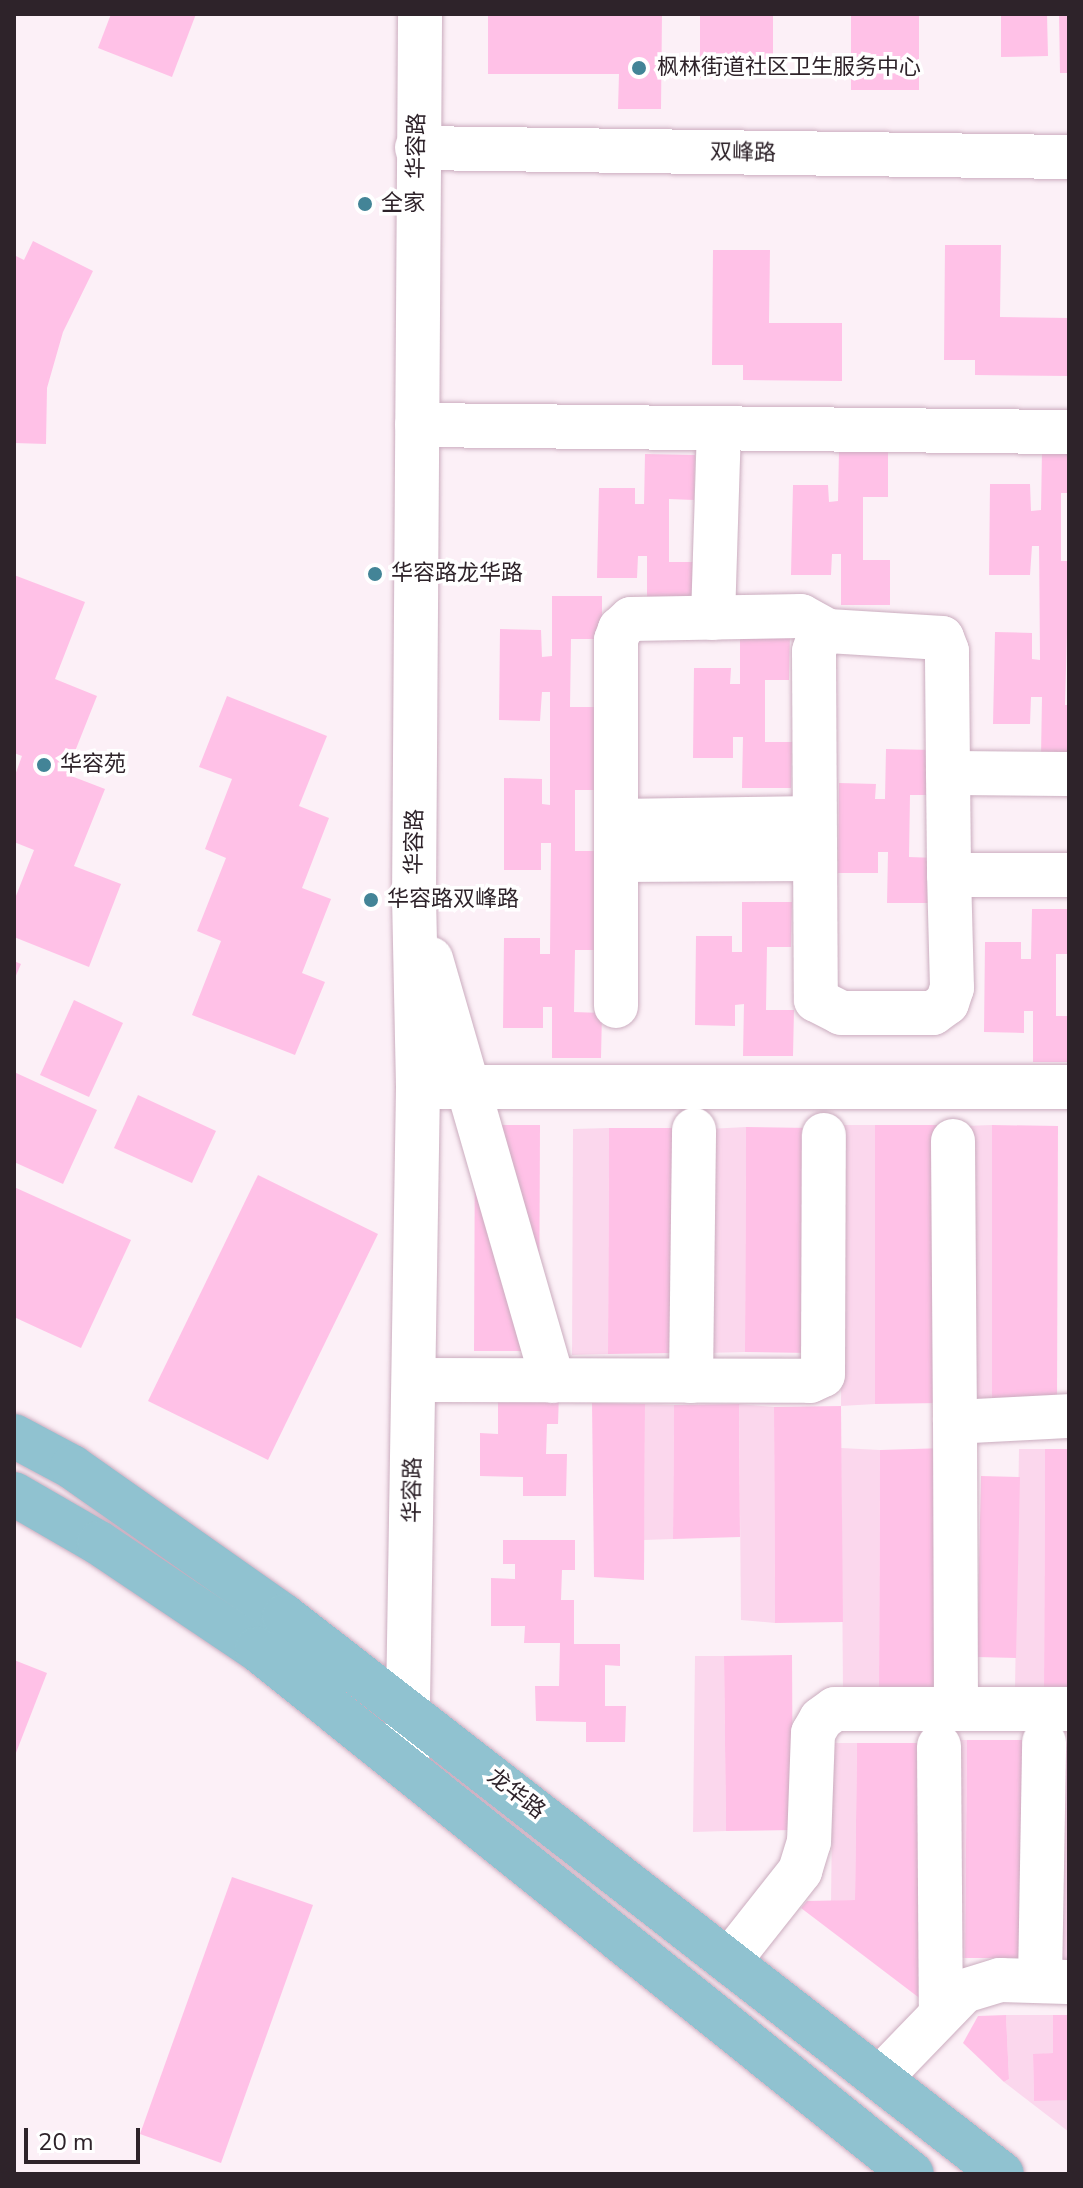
<!DOCTYPE html>
<meta charset="utf-8">
<style>
body{margin:0}
#map{position:relative;width:1083px;height:2188px;overflow:hidden;background:#fcf0f7;font-family:"Nunito Sans","Noto Sans SC",sans-serif}
div>[style]{position:absolute}
.green>*{inset:0;background:#fbd7ed}
.building>*{inset:0;background:#ffc1e7}
.roads{filter:drop-shadow(0 0 2px #cbadbf) drop-shadow(0 0 2px #cbadbf)}
.minor>*{height:44px;margin:-22px;padding:0 22px;transform-origin:22px;border-radius:22px;background:#fff}
.major>*{height:44px;margin:-22px;padding:0 22px;transform-origin:22px;border-radius:22px;background:#90c2d0}
.dots>*{width:22px;height:22px;translate:-50% -50%;box-sizing:border-box;border:4px solid #fff;border-radius:50%}
span{translate:-50% -50%;white-space:nowrap;text-align:center;line-height:1.15;-webkit-text-stroke:7px #fff;paint-order:stroke}
.poi-label{font-size:22px;color:#2e232a}
.left{translate:0 -50%;text-align:left}
.street-label{font-size:22px;color:#2e232a}
.frame{position:absolute;inset:0;border:16px solid #2e232a;pointer-events:none}
.scale{position:absolute;left:24px;top:2128px;width:116px;height:36px;box-sizing:border-box;border:4px solid #2e232a;border-top:0;padding-left:10px;font-size:24px;line-height:28px;white-space:nowrap;color:#2e232a;-webkit-text-stroke:6px #fff;paint-order:stroke}
</style>
<div id="map">
<div class="green">
<i style="clip-path:polygon(842px 1125px,875px 1125px,875px 1404px,841px 1406px)"></i>
<i style="clip-path:polygon(992px 1125px,992px 1404px,962px 1403px,963px 1126px)"></i>
<i style="clip-path:polygon(746px 1127px,745px 1352px,706px 1353px,708px 1129px)"></i>
<i style="clip-path:polygon(609px 1128px,608px 1354px,572px 1355px,573px 1129px)"></i>
<i style="clip-path:polygon(645px 1404px,674px 1405px,673px 1539px,644px 1540px)"></i>
<i style="clip-path:polygon(739px 1404px,774px 1407px,775px 1623px,741px 1620px)"></i>
<i style="clip-path:polygon(841px 1448px,880px 1450px,879px 1690px,843px 1692px)"></i>
<i style="clip-path:polygon(1019px 1449px,1045px 1449px,1044px 1690px,1015px 1688px)"></i>
<i style="clip-path:polygon(695px 1656px,724px 1656px,726px 1831px,693px 1832px)"></i>
<i style="clip-path:polygon(948px 1740px,967px 1740px,965px 1958px,948px 1957px)"></i>
<i style="clip-path:polygon(1069px 1742px,1069px 1960px,1050px 1961px,1053px 1743px)"></i>
<i style="clip-path:polygon(833px 1743px,857px 1743px,855px 1900px,831px 1901px)"></i>
<i style="clip-path:polygon(1006px 2015px,1053px 2015px,1053px 2053px,1033px 2055px,1034px 2100px,1069px 2100px,1069px 2132px,1004px 2082px,1009px 2079px)"></i>
</div>
<div class="building">
<i style="clip-path:polygon(111px 14px,196px 14px,172px 77px,98px 48px)"></i>
<i style="clip-path:polygon(488px 14px,662px 14px,661px 109px,618px 109px,619px 74px,488px 74px)"></i>
<i style="clip-path:polygon(700px 14px,773px 14px,773px 78px,700px 78px)"></i>
<i style="clip-path:polygon(851px 14px,919px 14px,919px 90px,851px 90px)"></i>
<i style="clip-path:polygon(1001px 14px,1047px 14px,1048px 56px,1001px 57px)"></i>
<i style="clip-path:polygon(1059px 14px,1069px 14px,1069px 73px,1060px 73px)"></i>
<i style="clip-path:polygon(33px 241px,93px 271px,63px 332px,47px 388px,46px 444px,14px 443px,14px 255px,24px 260px)"></i>
<i style="clip-path:polygon(945px 245px,1001px 245px,1000px 317px,1069px 318px,1069px 376px,975px 375px,975px 360px,944px 360px)"></i>
<i style="clip-path:polygon(713px 250px,770px 250px,769px 323px,842px 323px,842px 381px,743px 380px,743px 365px,712px 365px)"></i>
<i style="clip-path:polygon(839px 451px,888px 451px,888px 497px,863px 497px,863px 560px,890px 560px,890px 605px,841px 605px,841px 554px,832px 554px,831px 575px,791px 575px,793px 485px,828px 485px,829px 502px,838px 501px)"></i>
<i style="clip-path:polygon(1042px 451px,1069px 451px,1069px 493px,1061px 493px,1061px 561px,1069px 561px,1065px 705px,1069px 705px,1069px 756px,1041px 756px,1042px 697px,1031px 697px,1030px 724px,993px 724px,995px 632px,1032px 633px,1032px 659px,1040px 660px,1039px 546px,1032px 546px,1030px 575px,989px 575px,990px 484px,1030px 484px,1031px 511px,1041px 510px)"></i>
<i style="clip-path:polygon(645px 454px,695px 455px,694px 500px,669px 499px,669px 562px,696px 562px,695px 608px,647px 608px,647px 556px,638px 556px,637px 578px,597px 578px,599px 488px,635px 488px,635px 504px,644px 504px)"></i>
<i style="clip-path:polygon(14px 575px,85px 602px,55px 679px,97px 696px,66px 774px,105px 789px,74px 866px,121px 884px,89px 967px,14px 937px,14px 901px,34px 850px,14px 842px,14px 778px,22px 756px,14px 753px)"></i>
<i style="clip-path:polygon(552px 596px,602px 596px,602px 639px,571px 639px,570px 707px,599px 707px,598px 790px,575px 790px,575px 851px,600px 851px,599px 950px,575px 950px,574px 1012px,602px 1013px,601px 1058px,552px 1058px,552px 1007px,543px 1007px,543px 1028px,503px 1028px,504px 938px,540px 938px,540px 954px,550px 954px,551px 843px,541px 843px,541px 870px,504px 870px,504px 778px,542px 779px,542px 804px,550px 805px,550px 692px,542px 692px,540px 721px,499px 720px,500px 629px,541px 630px,542px 657px,552px 656px)"></i>
<i style="clip-path:polygon(740px 634px,790px 634px,789px 680px,765px 680px,765px 742px,792px 742px,791px 788px,742px 788px,743px 737px,733px 737px,733px 758px,693px 758px,694px 668px,731px 668px,730px 684px,740px 684px)"></i>
<i style="clip-path:polygon(227px 696px,327px 736px,299px 806px,329px 818px,302px 888px,331px 899px,302px 973px,325px 982px,295px 1055px,192px 1015px,221px 941px,197px 931px,226px 858px,205px 849px,232px 779px,199px 767px)"></i>
<i style="clip-path:polygon(886px 749px,935px 750px,935px 795px,910px 795px,909px 857px,937px 858px,936px 903px,887px 903px,888px 852px,878px 852px,878px 873px,838px 873px,839px 783px,876px 784px,875px 799px,885px 799px)"></i>
<i style="clip-path:polygon(742px 902px,792px 902px,791px 947px,767px 947px,766px 1010px,794px 1010px,793px 1056px,743px 1056px,744px 1004px,735px 1005px,735px 1026px,695px 1025px,696px 936px,732px 936px,732px 952px,742px 952px)"></i>
<i style="clip-path:polygon(1032px 909px,1069px 909px,1069px 954px,1056px 954px,1056px 1016px,1069px 1016px,1069px 1062px,1033px 1062px,1033px 1011px,1024px 1011px,1024px 1033px,984px 1032px,985px 942px,1021px 942px,1021px 959px,1031px 959px)"></i>
<i style="clip-path:polygon(14px 961px,21px 964px,14px 980px)"></i>
<i style="clip-path:polygon(74px 1000px,123px 1023px,89px 1097px,40px 1075px)"></i>
<i style="clip-path:polygon(14px 1072px,97px 1110px,63px 1184px,14px 1162px)"></i>
<i style="clip-path:polygon(138px 1095px,216px 1131px,192px 1183px,114px 1148px)"></i>
<i style="clip-path:polygon(475px 1125px,540px 1125px,539px 1351px,474px 1351px)"></i>
<i style="clip-path:polygon(875px 1125px,940px 1125px,940px 1403px,875px 1404px)"></i>
<i style="clip-path:polygon(992px 1125px,1058px 1126px,1057px 1404px,992px 1404px)"></i>
<i style="clip-path:polygon(746px 1127px,811px 1128px,810px 1353px,745px 1352px)"></i>
<i style="clip-path:polygon(609px 1128px,674px 1128px,673px 1353px,608px 1354px)"></i>
<i style="clip-path:polygon(258px 1175px,378px 1234px,268px 1460px,148px 1401px)"></i>
<i style="clip-path:polygon(14px 1187px,131px 1240px,81px 1348px,14px 1317px)"></i>
<i style="clip-path:polygon(498px 1393px,559px 1394px,558px 1424px,547px 1424px,546px 1454px,567px 1454px,566px 1496px,523px 1496px,523px 1477px,480px 1476px,480px 1433px,498px 1434px)"></i>
<i style="clip-path:polygon(592px 1403px,645px 1404px,644px 1580px,594px 1577px)"></i>
<i style="clip-path:polygon(739px 1404px,740px 1537px,673px 1539px,674px 1405px)"></i>
<i style="clip-path:polygon(841px 1406px,843px 1622px,775px 1623px,774px 1407px)"></i>
<i style="clip-path:polygon(946px 1448px,946px 1690px,879px 1690px,880px 1450px)"></i>
<i style="clip-path:polygon(1045px 1449px,1069px 1449px,1069px 1689px,1044px 1690px)"></i>
<i style="clip-path:polygon(981px 1476px,1020px 1477px,1016px 1658px,977px 1657px)"></i>
<i style="clip-path:polygon(503px 1540px,575px 1540px,575px 1570px,562px 1570px,561px 1600px,574px 1600px,574px 1644px,620px 1644px,620px 1666px,605px 1665px,605px 1706px,626px 1706px,625px 1742px,586px 1742px,586px 1722px,536px 1721px,535px 1686px,559px 1686px,560px 1643px,524px 1643px,525px 1626px,491px 1626px,491px 1578px,515px 1579px,515px 1564px,503px 1564px)"></i>
<i style="clip-path:polygon(792px 1655px,793px 1830px,726px 1831px,724px 1656px)"></i>
<i style="clip-path:polygon(14px 1660px,47px 1673px,14px 1758px)"></i>
<i style="clip-path:polygon(967px 1740px,1033px 1740px,1031px 1958px,965px 1958px)"></i>
<i style="clip-path:polygon(857px 1743px,923px 1743px,922px 2000px,801px 1908px,807px 1901px,855px 1900px)"></i>
<i style="clip-path:polygon(232px 1877px,313px 1905px,221px 2163px,140px 2134px)"></i>
<i style="clip-path:polygon(1006px 2015px,1009px 2079px,1004px 2082px,963px 2043px,978px 2016px)"></i>
<i style="clip-path:polygon(1053px 2015px,1069px 2015px,1069px 2100px,1034px 2101px,1033px 2054px,1053px 2053px)"></i>
</div>
<div class="roads">
<div class="minor">
<i style="left:417px;top:148px;width:652px;rotate:0.79deg"></i>
<i style="left:417px;top:425px;width:652px;rotate:0.62deg"></i>
<i style="left:713px;top:618px;width:190px;rotate:-88.2deg"></i>
<i style="left:948px;top:773px;width:122px;rotate:-90.5deg"></i>
<i style="left:947px;top:651px;width:14px;rotate:-111deg"></i>
<i style="left:942px;top:638px;width:114px;rotate:-176.5deg"></i>
<i style="left:828px;top:631px;width:13px;rotate:141deg"></i>
<i style="left:818px;top:639px;width:13px;rotate:108deg"></i>
<i style="left:814px;top:651px;width:349px;rotate:89.7deg"></i>
<i style="left:816px;top:1000px;width:28px;rotate:27deg"></i>
<i style="left:841px;top:1013px;width:92px"></i>
<i style="left:933px;top:1013px;width:17px;rotate:-36deg"></i>
<i style="left:947px;top:1003px;width:16px;rotate:-72deg"></i>
<i style="left:952px;top:988px;width:113px;rotate:-91.5deg"></i>
<i style="left:1069px;top:774px;width:121px;rotate:-179.5deg"></i>
<i style="left:948px;top:773px;width:102px;rotate:89.4deg"></i>
<i style="left:949px;top:875px;width:120px"></i>
<i style="left:616px;top:821px;width:197px;rotate:-0.9deg"></i>
<i style="left:616px;top:860px;width:199px;rotate:-0.3deg"></i>
<i style="left:431px;top:959px;width:439px;rotate:73.9deg"></i>
<i style="left:616px;top:1006px;width:366px;rotate:-90deg"></i>
<i style="left:616px;top:640px;width:12px;rotate:-70deg"></i>
<i style="left:620px;top:629px;width:15px;rotate:-42deg"></i>
<i style="left:631px;top:619px;width:170px;rotate:-1deg"></i>
<i style="left:801px;top:616px;width:31px;rotate:29deg"></i>
<i style="left:418px;top:1087px;width:651px"></i>
<i style="left:953px;top:1141px;width:281px;rotate:89.6deg"></i>
<i style="left:415px;top:1380px;width:395px;rotate:0.1deg"></i>
<i style="left:810px;top:1381px;width:14px;rotate:-25deg"></i>
<i style="left:823px;top:1375px;width:240px;rotate:-89.8deg"></i>
<i style="left:691px;top:1381px;width:251px;rotate:-89.3deg"></i>
<i style="left:956px;top:1708px;width:286px;rotate:-90.2deg"></i>
<i style="left:955px;top:1422px;width:114px;rotate:-3deg"></i>
<i style="left:939px;top:1746px;width:264px;rotate:89.6deg"></i>
<i style="left:407px;top:1765px;width:678px;rotate:-89.07deg"></i>
<i style="left:418px;top:1087px;width:184px;rotate:-91.2deg"></i>
<i style="left:414px;top:903px;width:889px;rotate:-89.61deg"></i>
<i style="left:729px;top:1961px;width:115px;rotate:-51.7deg"></i>
<i style="left:800px;top:1871px;width:30px;rotate:-73deg"></i>
<i style="left:809px;top:1842px;width:109px;rotate:-87.9deg"></i>
<i style="left:813px;top:1733px;width:16px;rotate:-60deg"></i>
<i style="left:821px;top:1719px;width:17px;rotate:-36deg"></i>
<i style="left:835px;top:1709px;width:234px"></i>
<i style="left:1040px;top:1981px;width:239px;rotate:-89deg"></i>
<i style="left:880px;top:2078px;width:121px;rotate:-46deg"></i>
<i style="left:964px;top:1991px;width:38px;rotate:-17deg"></i>
<i style="left:1000px;top:1980px;width:67px;rotate:1.7deg"></i>
</div>
<div class="major">
<i style="left:14px;top:1436px;width:66px;rotate:28.1deg"></i>
<i style="left:72px;top:1467px;width:259px;rotate:35.1deg"></i>
<i style="left:284px;top:1616px;width:909px;rotate:37.85deg"></i>
<i style="left:14px;top:1494px;width:98px;rotate:30deg"></i>
<i style="left:99px;top:1543px;width:190px;rotate:33.9deg"></i>
<i style="left:257px;top:1649px;width:839px;rotate:38.71deg"></i>
</div>
</div>
<div class="dots">
<i style="left:639px;top:68px;background:#438497"></i>
<i style="left:365px;top:204px;background:#438497"></i>
<i style="left:375px;top:574px;background:#438497"></i>
<i style="left:44px;top:765px;background:#438497"></i>
<i style="left:371px;top:900px;background:#438497"></i>
</div>
<div class="poi-label">
<span class="left" style="left:657px;top:68px">枫林街道社区卫生服务中心</span>
<span class="left" style="left:381px;top:204px">全家</span>
<span class="left" style="left:391px;top:574px">华容路龙华路</span>
<span class="left" style="left:60px;top:765px">华容苑</span>
<span class="left" style="left:387px;top:900px">华容路双峰路</span>
</div>
<div class="street-label">
<span style="left:417px;top:146px;rotate:-89deg">华容路</span>
<span style="left:743px;top:153px;rotate:1deg">双峰路</span>
<span style="left:415px;top:842px;rotate:-89deg">华容路</span>
<span style="left:413px;top:1490px;rotate:-89deg">华容路</span>
<span style="left:516px;top:1794px;rotate:38deg">龙华路</span>
</div>
<div class="frame"></div>
<div class="scale">20 m</div>
</div>
